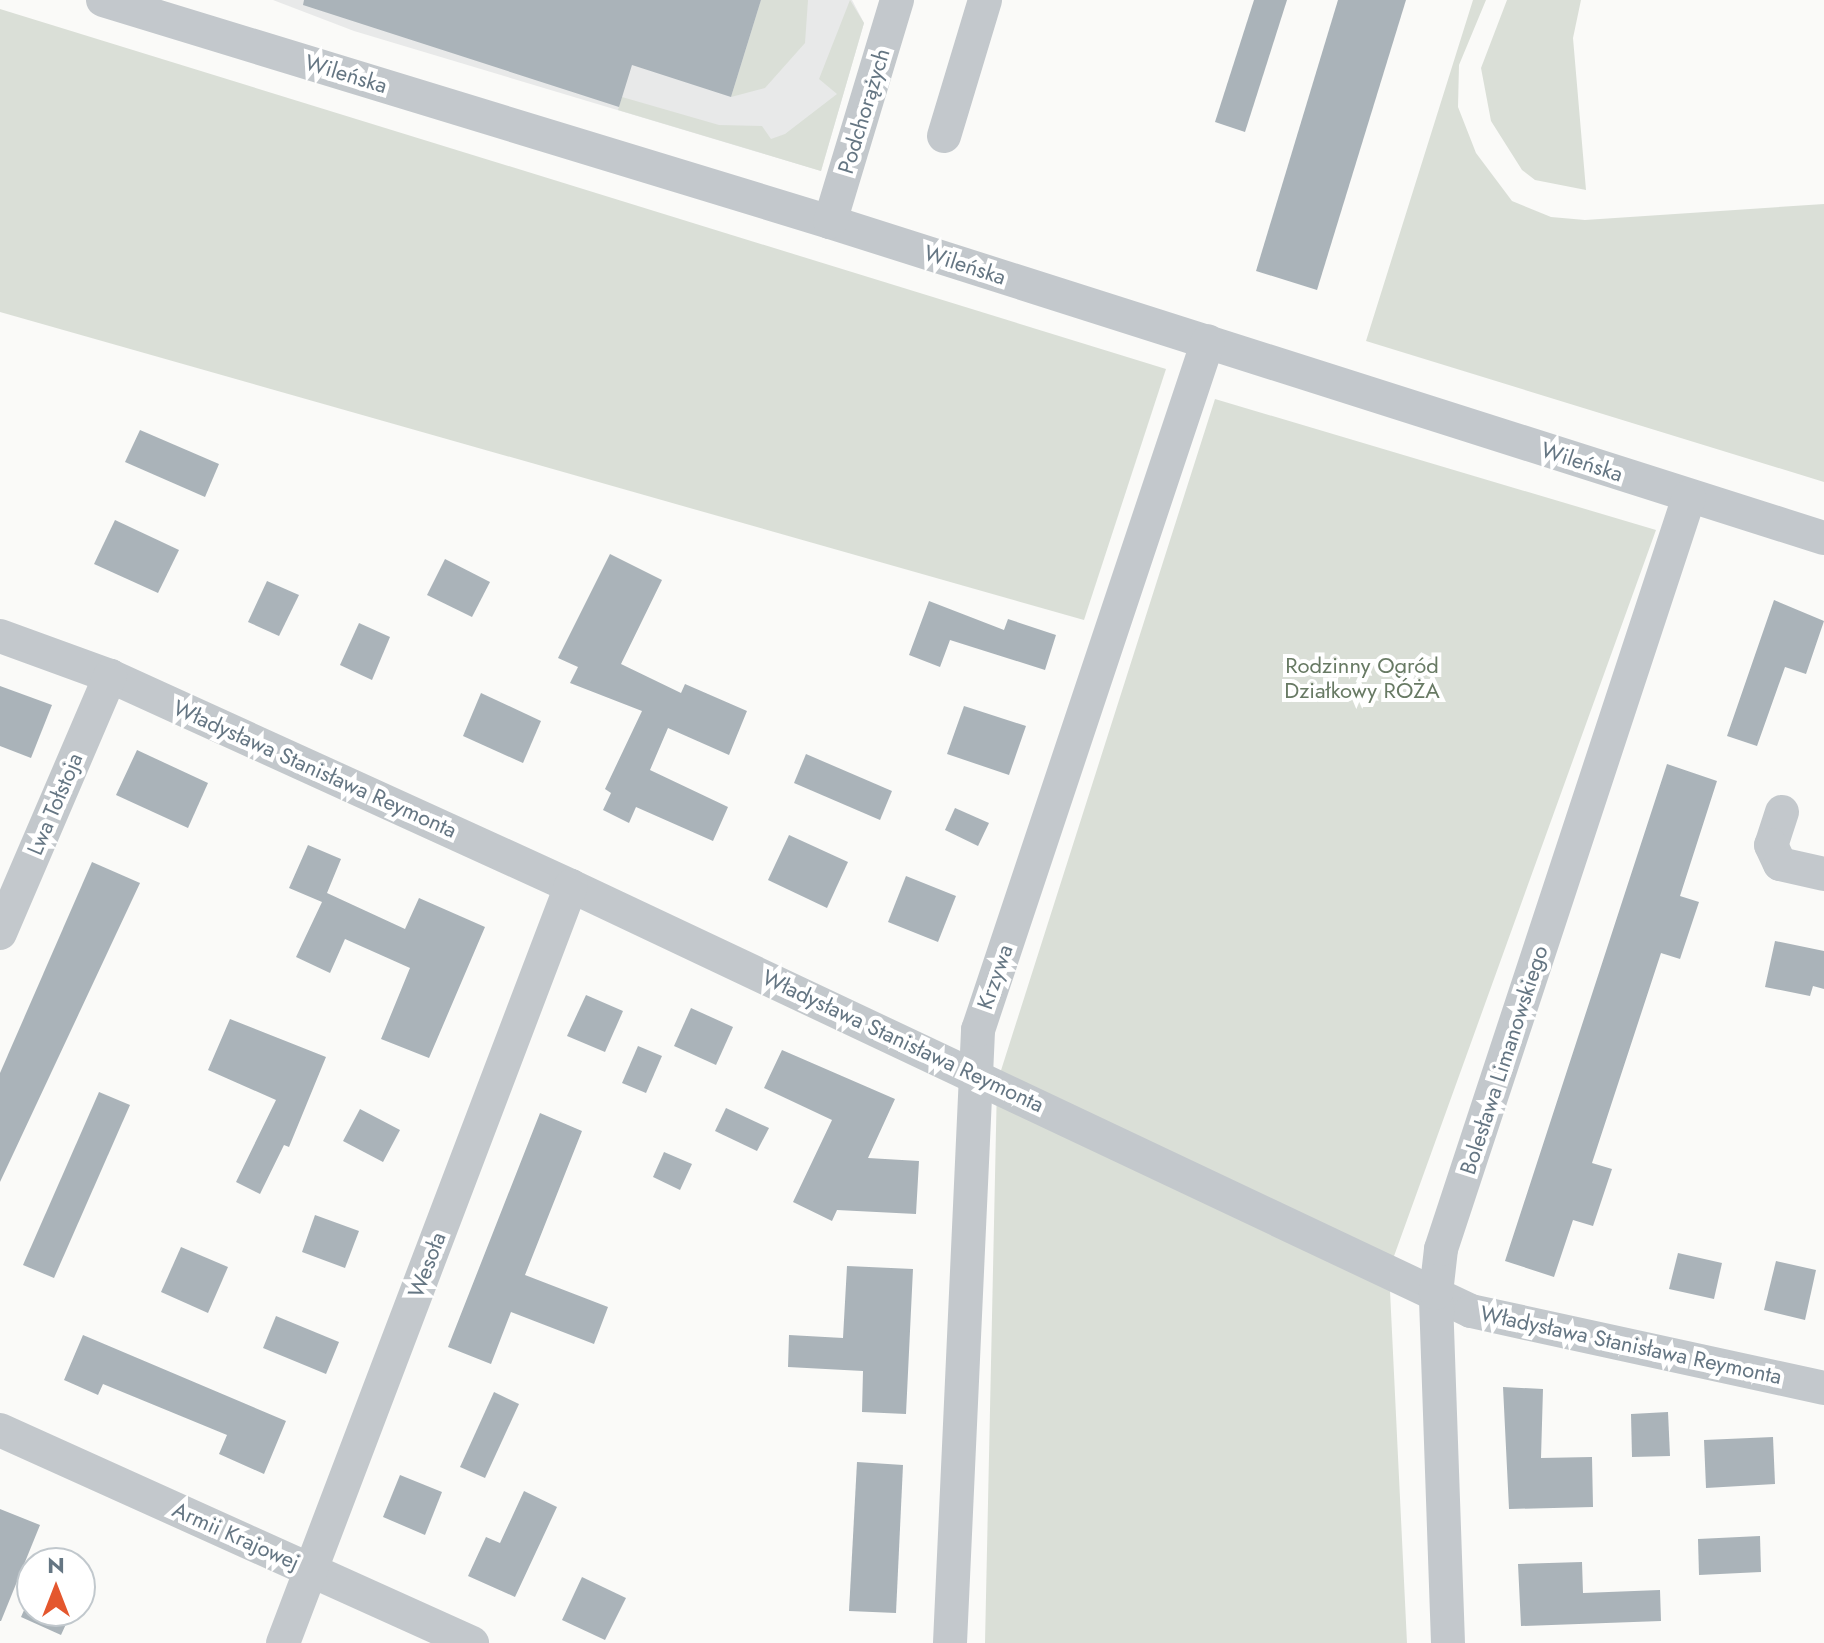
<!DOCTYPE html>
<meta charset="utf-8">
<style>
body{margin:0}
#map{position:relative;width:1824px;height:1643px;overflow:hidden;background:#fafaf8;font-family:Jost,sans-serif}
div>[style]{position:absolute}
.built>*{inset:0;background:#e8e9e9}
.green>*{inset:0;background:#dadfd7}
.building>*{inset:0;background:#aab3b9}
.minor>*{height:34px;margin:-17px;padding:0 17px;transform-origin:17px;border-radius:17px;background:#c3c8cc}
span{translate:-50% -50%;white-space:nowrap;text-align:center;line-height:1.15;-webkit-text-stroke:8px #fff;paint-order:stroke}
.street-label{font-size:22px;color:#657683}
.park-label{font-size:22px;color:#687a64}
.north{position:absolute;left:16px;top:1547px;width:80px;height:80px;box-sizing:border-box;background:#fff;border:2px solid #c1c8cd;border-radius:50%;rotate:0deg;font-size:22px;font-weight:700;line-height:32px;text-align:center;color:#657683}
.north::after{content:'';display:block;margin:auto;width:28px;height:36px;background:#e4572e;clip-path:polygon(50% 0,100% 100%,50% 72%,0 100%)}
</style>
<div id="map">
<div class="built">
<i style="clip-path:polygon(273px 0,852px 0,864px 23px,821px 171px,354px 31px)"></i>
</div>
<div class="green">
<i style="clip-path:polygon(761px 0,808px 0,805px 43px,765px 88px,731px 97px)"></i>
<i style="clip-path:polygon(850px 0,864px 23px,821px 171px,618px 110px,622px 97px,719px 125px,762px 126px,771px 139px,785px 134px,837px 94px,819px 79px)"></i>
<i style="clip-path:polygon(1473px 0,1486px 0,1459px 65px,1458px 107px,1476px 153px,1512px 201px,1551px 217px,1585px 220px,1824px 204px,1824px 482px,1366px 341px)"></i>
<i style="clip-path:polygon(1507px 0,1581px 0,1573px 38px,1586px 190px,1535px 180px,1522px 170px,1491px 121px,1481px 68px)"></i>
<i style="clip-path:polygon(0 9px,1166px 369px,1084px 620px,0 312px)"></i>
<i style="clip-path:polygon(1215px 399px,1656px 530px,1389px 1270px,1407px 1643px,985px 1643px,997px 1083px)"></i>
</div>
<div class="building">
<i style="clip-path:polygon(304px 0,761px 0,731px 97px,632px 65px,619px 107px,303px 5px)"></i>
<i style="clip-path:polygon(1254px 0,1287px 0,1245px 132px,1215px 122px)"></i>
<i style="clip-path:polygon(1338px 0,1406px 0,1317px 290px,1256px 271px)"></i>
<i style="clip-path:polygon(140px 430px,219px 464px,205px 497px,125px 462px)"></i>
<i style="clip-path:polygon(115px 520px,179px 550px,158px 593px,94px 564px)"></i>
<i style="clip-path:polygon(610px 554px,662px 580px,621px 664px,681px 693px,685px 684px,747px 711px,729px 755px,668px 728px,650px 770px,728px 807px,713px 841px,636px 807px,629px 823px,603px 810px,611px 793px,605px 789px,642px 711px,570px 683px,578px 667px,558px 658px)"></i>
<i style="clip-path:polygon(445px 559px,490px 582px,472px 617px,427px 595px)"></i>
<i style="clip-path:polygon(267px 581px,299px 595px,279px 636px,248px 622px)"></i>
<i style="clip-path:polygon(1774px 600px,1824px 621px,1806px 674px,1785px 667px,1757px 746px,1727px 736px)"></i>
<i style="clip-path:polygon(929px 601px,1004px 630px,1008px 619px,1056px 635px,1045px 670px,950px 640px,940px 667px,909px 655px)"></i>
<i style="clip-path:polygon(359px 623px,390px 637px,372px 680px,340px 665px)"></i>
<i style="clip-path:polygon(0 686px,52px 705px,31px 758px,0 746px)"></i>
<i style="clip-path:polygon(481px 693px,541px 721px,523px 763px,463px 736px)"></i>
<i style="clip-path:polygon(964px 706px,1026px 726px,1009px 775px,947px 754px)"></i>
<i style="clip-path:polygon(137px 750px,208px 783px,188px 828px,116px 795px)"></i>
<i style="clip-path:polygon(806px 754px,892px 791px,880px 820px,794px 783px)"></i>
<i style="clip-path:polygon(1667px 764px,1717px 781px,1680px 896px,1699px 902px,1680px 959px,1661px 953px,1592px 1163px,1612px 1169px,1593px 1226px,1573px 1220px,1554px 1277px,1505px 1261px)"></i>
<i style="clip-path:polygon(955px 808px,989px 823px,978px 846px,945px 830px)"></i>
<i style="clip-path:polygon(789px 835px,848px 862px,827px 908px,768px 880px)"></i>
<i style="clip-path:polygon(308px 845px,341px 859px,327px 893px,405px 929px,419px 898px,485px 927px,429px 1058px,381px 1039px,410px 968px,345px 939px,330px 973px,296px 957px,322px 902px,289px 888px)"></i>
<i style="clip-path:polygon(92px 862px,140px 883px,0 1182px,0 1073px)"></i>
<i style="clip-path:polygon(906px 876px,956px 896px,938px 942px,888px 922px)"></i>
<i style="clip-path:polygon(1775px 941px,1824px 951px,1824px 989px,1813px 986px,1810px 996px,1765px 987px)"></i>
<i style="clip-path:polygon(586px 995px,623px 1011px,605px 1052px,567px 1036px)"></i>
<i style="clip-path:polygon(691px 1008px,733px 1027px,716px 1065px,674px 1046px)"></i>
<i style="clip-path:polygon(230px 1019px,326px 1057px,289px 1147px,284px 1145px,260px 1194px,236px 1182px,276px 1100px,208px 1070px)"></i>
<i style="clip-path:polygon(638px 1046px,662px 1056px,646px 1093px,622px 1083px)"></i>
<i style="clip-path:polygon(782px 1050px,895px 1099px,868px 1158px,919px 1161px,916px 1214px,837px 1210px,832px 1221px,793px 1202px,832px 1120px,764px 1088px)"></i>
<i style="clip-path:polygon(99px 1092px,130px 1105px,54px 1278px,23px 1265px)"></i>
<i style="clip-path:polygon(726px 1108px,769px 1128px,757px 1151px,715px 1131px)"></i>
<i style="clip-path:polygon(360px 1109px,400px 1130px,383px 1162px,343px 1141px)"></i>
<i style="clip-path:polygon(540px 1113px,582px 1131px,525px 1275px,608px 1307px,594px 1344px,511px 1312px,491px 1364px,448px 1347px)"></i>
<i style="clip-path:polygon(664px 1152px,692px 1164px,680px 1190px,653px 1177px)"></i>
<i style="clip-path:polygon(315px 1215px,359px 1231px,345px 1268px,302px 1252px)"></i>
<i style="clip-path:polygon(181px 1247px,228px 1267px,208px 1313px,161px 1292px)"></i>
<i style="clip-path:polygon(1678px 1253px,1722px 1263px,1714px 1299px,1669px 1289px)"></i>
<i style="clip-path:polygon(1776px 1261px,1816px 1270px,1805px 1320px,1764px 1310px)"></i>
<i style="clip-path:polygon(847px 1266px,913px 1269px,906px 1414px,862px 1412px,863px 1371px,788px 1367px,789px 1335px,843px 1338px)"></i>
<i style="clip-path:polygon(276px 1316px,339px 1342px,326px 1374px,263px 1348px)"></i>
<i style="clip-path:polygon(83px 1335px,286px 1421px,264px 1474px,219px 1454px,227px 1435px,103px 1384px,98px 1395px,64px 1380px)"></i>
<i style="clip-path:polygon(1503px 1387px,1543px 1389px,1541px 1458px,1592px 1457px,1593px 1507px,1509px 1509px)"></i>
<i style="clip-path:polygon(494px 1392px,519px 1404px,485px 1478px,460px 1467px)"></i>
<i style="clip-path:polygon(1668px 1412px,1670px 1456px,1632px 1457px,1631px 1414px)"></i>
<i style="clip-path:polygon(1773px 1437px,1775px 1484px,1706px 1488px,1704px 1440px)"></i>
<i style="clip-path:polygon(857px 1462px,903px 1465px,896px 1613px,849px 1611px)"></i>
<i style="clip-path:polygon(400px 1475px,442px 1492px,425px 1535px,383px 1517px)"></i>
<i style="clip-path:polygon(524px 1491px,557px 1507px,515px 1597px,468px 1576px,486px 1537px,500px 1543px)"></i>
<i style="clip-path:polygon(0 1509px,40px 1525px,1px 1621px,0 1621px)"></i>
<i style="clip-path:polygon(1760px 1536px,1761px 1572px,1699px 1575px,1698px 1539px)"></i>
<i style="clip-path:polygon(1582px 1562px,1583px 1593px,1660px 1590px,1661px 1621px,1521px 1626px,1518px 1564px)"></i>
<i style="clip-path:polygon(582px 1577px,626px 1598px,605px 1640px,562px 1620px)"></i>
<i style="clip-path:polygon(32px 1592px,32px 1611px,72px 1611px,61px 1635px,21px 1617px)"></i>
</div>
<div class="minor">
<i style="left:103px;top:0;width:760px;rotate:16.98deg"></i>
<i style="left:830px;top:222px;width:1043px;rotate:17.64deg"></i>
<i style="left:944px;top:136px;width:142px;rotate:-73.2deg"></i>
<i style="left:830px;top:222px;width:232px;rotate:-73.2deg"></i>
<i style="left:0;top:636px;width:117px;rotate:20deg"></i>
<i style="left:110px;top:676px;width:507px;rotate:24.49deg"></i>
<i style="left:571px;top:886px;width:995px;rotate:25.28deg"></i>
<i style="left:1471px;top:1311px;width:361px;rotate:12.3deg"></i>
<i style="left:1782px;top:812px;width:35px;rotate:108deg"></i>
<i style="left:1771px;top:845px;width:21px;rotate:65deg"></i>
<i style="left:1780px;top:864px;width:45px;rotate:12.8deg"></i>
<i style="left:0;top:933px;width:280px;rotate:-66.8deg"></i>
<i style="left:0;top:1430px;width:518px;rotate:24.29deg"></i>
<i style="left:283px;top:1643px;width:810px;rotate:-69.17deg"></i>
<i style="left:950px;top:1643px;width:614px;rotate:-87.38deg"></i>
<i style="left:978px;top:1030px;width:726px;rotate:-71.54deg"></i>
<i style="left:1448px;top:1643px;width:350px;rotate:-92deg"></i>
<i style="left:1436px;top:1293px;width:44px;rotate:-83.5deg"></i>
<i style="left:1441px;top:1249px;width:792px;rotate:-71.75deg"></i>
</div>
<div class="street-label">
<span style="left:346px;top:74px;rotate:17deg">Wileńska</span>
<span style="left:864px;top:111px;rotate:-73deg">Podchorążych</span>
<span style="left:965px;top:265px;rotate:18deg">Wileńska</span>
<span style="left:1582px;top:462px;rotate:18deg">Wileńska</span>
<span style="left:315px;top:769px;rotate:24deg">Władysława Stanisława Reymonta</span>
<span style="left:55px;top:804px;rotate:-67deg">Lwa Tołstoja</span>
<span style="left:995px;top:977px;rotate:-71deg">Krzywa</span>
<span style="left:903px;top:1041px;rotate:25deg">Władysława Stanisława Reymonta</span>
<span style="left:1504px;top:1060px;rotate:-72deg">Bolesława Limanowskiego</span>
<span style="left:427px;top:1265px;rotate:-69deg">Wesoła</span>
<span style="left:1631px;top:1345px;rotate:12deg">Władysława Stanisława Reymonta</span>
<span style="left:236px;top:1536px;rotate:24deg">Armii Krajowej</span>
</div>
<div class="park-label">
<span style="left:1362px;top:678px">Rodzinny Ogród<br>Działkowy RÓŻA</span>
</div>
<div class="north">N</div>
</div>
